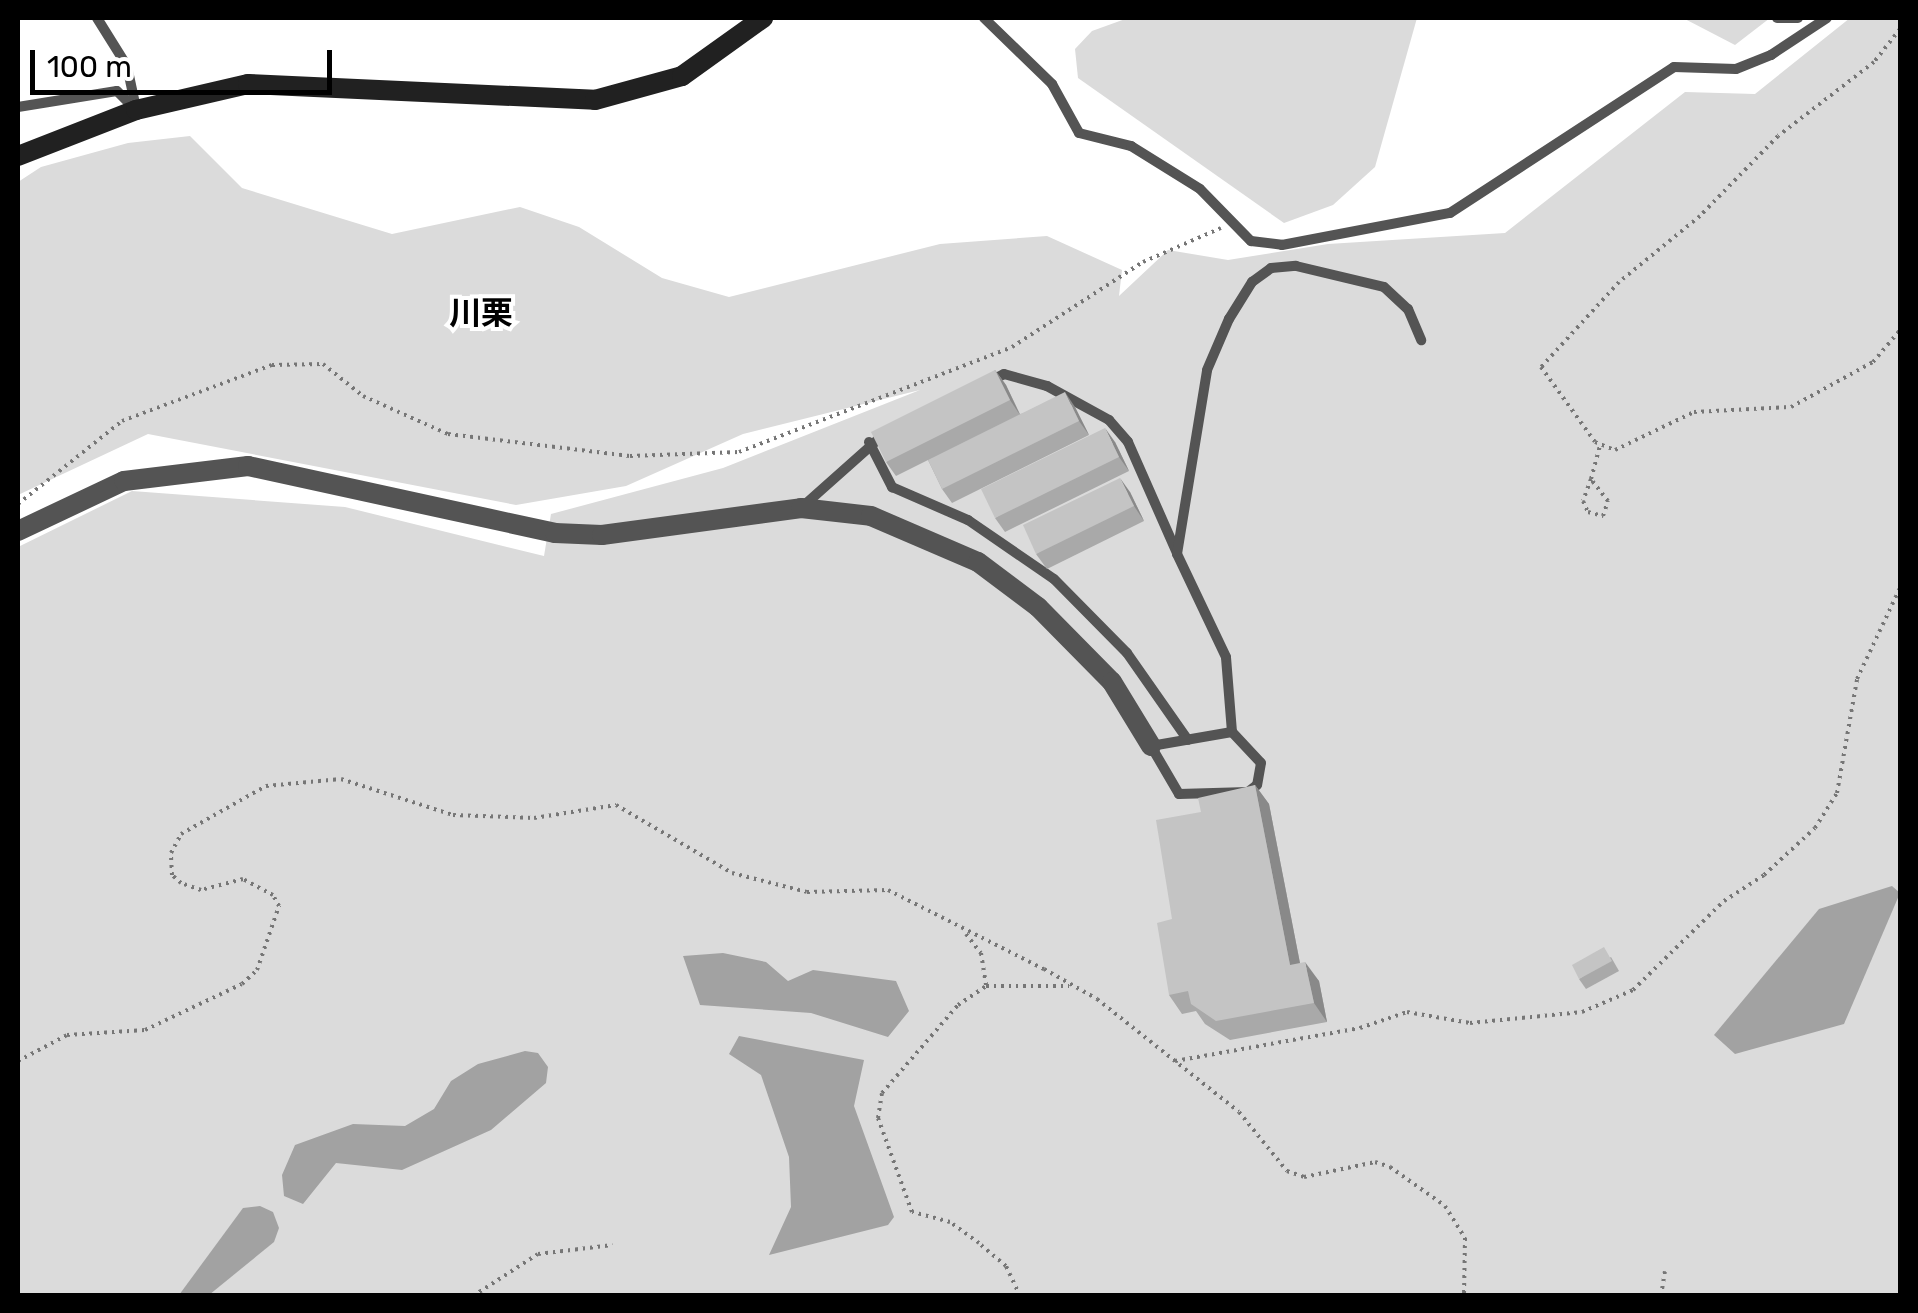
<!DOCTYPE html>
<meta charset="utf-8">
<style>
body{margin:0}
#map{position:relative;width:1918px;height:1313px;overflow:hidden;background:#fff;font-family:Rubik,"Noto Sans JP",sans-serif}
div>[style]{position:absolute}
.green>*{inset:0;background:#dbdbdb}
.water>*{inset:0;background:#a2a2a2}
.path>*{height:4px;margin-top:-2px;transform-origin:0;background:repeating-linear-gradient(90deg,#767676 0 2.5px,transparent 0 7.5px)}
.lane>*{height:10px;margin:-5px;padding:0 5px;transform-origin:5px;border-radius:5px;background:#545454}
.street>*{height:20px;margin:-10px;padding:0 10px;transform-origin:10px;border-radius:10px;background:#545454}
.secondary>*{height:20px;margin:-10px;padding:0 10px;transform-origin:10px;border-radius:10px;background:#212121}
.wall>*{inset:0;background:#a9a9a9}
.shaded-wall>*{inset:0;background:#898989}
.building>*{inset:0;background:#c4c4c4}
span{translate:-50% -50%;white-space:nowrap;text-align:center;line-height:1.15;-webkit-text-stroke:8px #fff;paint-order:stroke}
.quarter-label{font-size:32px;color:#000;font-weight:700}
.frame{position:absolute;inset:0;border:20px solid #000;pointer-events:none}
.scale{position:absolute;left:30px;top:50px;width:302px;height:45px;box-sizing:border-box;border:5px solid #000;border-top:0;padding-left:12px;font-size:30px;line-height:35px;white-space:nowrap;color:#000;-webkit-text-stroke:8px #fff;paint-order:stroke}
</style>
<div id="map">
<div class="green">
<i style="clip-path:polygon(1128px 18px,1417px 18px,1375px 167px,1333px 205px,1284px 223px,1078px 78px,1075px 49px,1092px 31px)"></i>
<i style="clip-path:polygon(1683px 18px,1770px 18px,1735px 45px)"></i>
<i style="clip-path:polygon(1850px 18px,1900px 18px,1900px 1295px,18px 1296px,18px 547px,132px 491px,345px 507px,544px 556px,551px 514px,723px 468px,920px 390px,743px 434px,626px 486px,516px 505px,148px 434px,18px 495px,18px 182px,41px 167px,128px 143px,190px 136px,242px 188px,392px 234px,520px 207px,579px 227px,662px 278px,729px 297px,940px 244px,1047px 236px,1122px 270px,1119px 296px,1168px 250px,1228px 260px,1328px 244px,1505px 233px,1685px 92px,1755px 94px)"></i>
</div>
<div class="water">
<i style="clip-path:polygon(1892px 886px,1900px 893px,1844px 1024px,1735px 1054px,1714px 1035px,1819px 909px)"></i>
<i style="clip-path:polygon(723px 953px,766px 962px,788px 981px,813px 970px,896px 981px,909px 1011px,888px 1037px,811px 1013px,700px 1005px,683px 956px)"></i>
<i style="clip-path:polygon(739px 1036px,864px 1060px,854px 1106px,894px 1217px,888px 1225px,769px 1255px,791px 1207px,789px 1157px,761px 1075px,729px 1054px)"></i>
<i style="clip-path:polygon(525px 1051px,538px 1053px,548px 1067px,546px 1083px,491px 1130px,402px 1170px,336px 1163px,303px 1204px,284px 1196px,282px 1175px,295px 1145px,353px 1124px,405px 1126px,434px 1109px,451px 1081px,478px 1064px)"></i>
<i style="clip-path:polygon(260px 1206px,273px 1212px,279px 1228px,274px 1242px,209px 1295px,179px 1295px,243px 1208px)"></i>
</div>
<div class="path">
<i style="left:1900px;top:29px;width:42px;rotate:128.2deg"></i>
<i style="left:1874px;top:62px;width:121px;rotate:142.4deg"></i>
<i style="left:1778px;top:136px;width:112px;rotate:134.3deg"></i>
<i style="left:1700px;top:216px;width:104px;rotate:140.8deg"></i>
<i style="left:1619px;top:282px;width:115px;rotate:132.5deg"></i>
<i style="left:1541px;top:367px;width:92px;rotate:54.2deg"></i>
<i style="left:1595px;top:442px;width:22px;rotate:22deg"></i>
<i style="left:1615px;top:450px;width:88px;rotate:-25.7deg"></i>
<i style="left:1694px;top:412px;width:97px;rotate:-3deg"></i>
<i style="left:1791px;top:407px;width:94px;rotate:-28.8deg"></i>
<i style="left:1873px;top:362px;width:42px;rotate:-49.8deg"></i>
<i style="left:1591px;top:479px;width:23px;rotate:110deg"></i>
<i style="left:1583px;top:501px;width:12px;rotate:66deg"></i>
<i style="left:1588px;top:512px;width:16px;rotate:15deg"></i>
<i style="left:1603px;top:516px;width:16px;rotate:-72deg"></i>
<i style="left:1608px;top:501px;width:28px;rotate:-128deg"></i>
<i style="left:1591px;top:479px;width:35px;rotate:-75deg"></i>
<i style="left:18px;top:504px;width:133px;rotate:-38.6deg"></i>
<i style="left:122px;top:421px;width:160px;rotate:-20.5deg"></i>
<i style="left:272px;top:365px;width:51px;rotate:-1.1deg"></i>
<i style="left:323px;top:364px;width:51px;rotate:38.7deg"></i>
<i style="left:363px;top:396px;width:93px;rotate:24.1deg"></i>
<i style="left:448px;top:434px;width:183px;rotate:6.9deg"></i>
<i style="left:630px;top:456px;width:109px;rotate:-2.1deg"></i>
<i style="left:739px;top:452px;width:292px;rotate:-21deg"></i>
<i style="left:1012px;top:347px;width:156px;rotate:-33deg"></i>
<i style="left:1143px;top:262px;width:85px;rotate:-23.6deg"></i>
<i style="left:966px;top:934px;width:24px;rotate:52deg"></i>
<i style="left:981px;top:953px;width:33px;rotate:81deg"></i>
<i style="left:18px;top:1061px;width:55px;rotate:-28deg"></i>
<i style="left:67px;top:1035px;width:78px;rotate:-3.7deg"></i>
<i style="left:145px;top:1030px;width:107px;rotate:-25.4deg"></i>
<i style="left:242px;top:984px;width:21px;rotate:-43deg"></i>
<i style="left:257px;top:970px;width:68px;rotate:-71deg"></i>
<i style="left:279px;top:906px;width:13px;rotate:-119deg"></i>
<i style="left:273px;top:895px;width:34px;rotate:-152deg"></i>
<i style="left:243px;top:879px;width:43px;rotate:165.3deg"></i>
<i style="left:201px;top:890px;width:21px;rotate:-161deg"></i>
<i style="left:181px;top:883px;width:12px;rotate:-138deg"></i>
<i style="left:172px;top:875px;width:22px;rotate:-93deg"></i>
<i style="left:171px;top:853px;width:21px;rotate:-62deg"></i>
<i style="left:181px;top:834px;width:98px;rotate:-29.5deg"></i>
<i style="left:266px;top:786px;width:75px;rotate:-5.3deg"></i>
<i style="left:341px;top:779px;width:118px;rotate:17.8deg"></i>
<i style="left:453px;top:815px;width:81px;rotate:2.1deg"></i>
<i style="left:534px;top:818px;width:83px;rotate:-9deg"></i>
<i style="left:616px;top:805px;width:134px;rotate:30.4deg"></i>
<i style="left:732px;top:873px;width:77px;rotate:14.2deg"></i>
<i style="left:807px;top:892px;width:81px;rotate:-1.4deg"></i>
<i style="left:888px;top:890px;width:175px;rotate:26.9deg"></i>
<i style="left:1044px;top:969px;width:61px;rotate:29.5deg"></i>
<i style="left:1097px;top:999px;width:181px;rotate:38.5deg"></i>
<i style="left:1239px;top:1112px;width:76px;rotate:50.9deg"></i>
<i style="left:1287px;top:1171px;width:18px;rotate:19deg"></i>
<i style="left:1304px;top:1177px;width:73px;rotate:-11.9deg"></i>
<i style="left:1375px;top:1162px;width:16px;rotate:18deg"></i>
<i style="left:1390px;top:1167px;width:67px;rotate:35.3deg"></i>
<i style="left:1445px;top:1206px;width:38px;rotate:58deg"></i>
<i style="left:1465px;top:1238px;width:58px;rotate:91deg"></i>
<i style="left:1175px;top:1061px;width:188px;rotate:-10.1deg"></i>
<i style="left:1360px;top:1028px;width:50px;rotate:-18.8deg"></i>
<i style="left:1407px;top:1012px;width:64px;rotate:9.9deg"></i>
<i style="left:1470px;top:1023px;width:113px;rotate:-5.6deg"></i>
<i style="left:1582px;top:1012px;width:56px;rotate:-23.3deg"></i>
<i style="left:1633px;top:990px;width:127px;rotate:-44.4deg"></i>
<i style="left:1724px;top:901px;width:48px;rotate:-33deg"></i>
<i style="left:1764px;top:875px;width:69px;rotate:-42.7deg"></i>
<i style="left:1815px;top:828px;width:41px;rotate:-57.8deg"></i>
<i style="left:1837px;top:793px;width:116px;rotate:-80deg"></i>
<i style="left:1857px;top:679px;width:101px;rotate:-64.7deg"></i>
<i style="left:473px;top:1296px;width:77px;rotate:-32.9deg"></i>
<i style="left:538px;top:1254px;width:75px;rotate:-6.9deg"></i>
<i style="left:1020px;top:1296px;width:33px;rotate:-115deg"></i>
<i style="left:1006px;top:1266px;width:35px;rotate:-140deg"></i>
<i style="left:979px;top:1243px;width:36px;rotate:-144deg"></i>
<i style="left:950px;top:1222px;width:39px;rotate:-165deg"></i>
<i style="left:912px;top:1212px;width:100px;rotate:-109.9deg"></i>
<i style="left:878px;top:1118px;width:25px;rotate:-81deg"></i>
<i style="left:882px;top:1093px;width:116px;rotate:-49.2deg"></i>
<i style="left:958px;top:1005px;width:34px;rotate:-34deg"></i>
<i style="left:986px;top:986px;width:83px"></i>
<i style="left:1661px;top:1296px;width:25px;rotate:-81deg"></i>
</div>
<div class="lane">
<i style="left:97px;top:18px;width:57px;rotate:58deg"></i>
<i style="left:127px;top:66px;width:39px;rotate:78deg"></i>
<i style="left:984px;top:18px;width:95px;rotate:44.1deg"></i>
<i style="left:1052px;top:84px;width:56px;rotate:61.1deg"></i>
<i style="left:1079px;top:133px;width:54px;rotate:14deg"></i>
<i style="left:1131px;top:146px;width:81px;rotate:31.9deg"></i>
<i style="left:1200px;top:189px;width:73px;rotate:45.6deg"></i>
<i style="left:1251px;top:241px;width:31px;rotate:7deg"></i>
<i style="left:1282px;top:245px;width:171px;rotate:-10.8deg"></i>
<i style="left:1450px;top:213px;width:267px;rotate:-33.1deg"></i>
<i style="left:1674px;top:67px;width:62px;rotate:1.8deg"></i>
<i style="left:1736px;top:69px;width:38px;rotate:-22deg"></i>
<i style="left:1771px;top:55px;width:67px;rotate:-33.5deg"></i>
<i style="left:1777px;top:18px;width:21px"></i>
<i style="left:18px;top:107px;width:100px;rotate:-9.2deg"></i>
<i style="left:117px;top:91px;width:27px;rotate:45deg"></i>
<i style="left:989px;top:382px;width:17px;rotate:-28deg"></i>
<i style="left:1004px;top:374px;width:45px;rotate:15.6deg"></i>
<i style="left:1047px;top:386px;width:71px;rotate:28.7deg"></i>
<i style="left:1109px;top:420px;width:29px;rotate:49deg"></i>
<i style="left:1128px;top:442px;width:121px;rotate:66.2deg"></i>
<i style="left:869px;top:442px;width:51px;rotate:62.9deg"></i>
<i style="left:892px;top:487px;width:83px;rotate:23.5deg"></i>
<i style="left:968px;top:520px;width:104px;rotate:34.5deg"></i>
<i style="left:1054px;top:579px;width:104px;rotate:45.4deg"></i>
<i style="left:1127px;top:653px;width:106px;rotate:55deg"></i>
<i style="left:801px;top:508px;width:111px;rotate:-41.7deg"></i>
<i style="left:1232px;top:732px;width:75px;rotate:-94.6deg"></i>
<i style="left:1226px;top:657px;width:114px;rotate:-115.4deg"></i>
<i style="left:1177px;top:554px;width:186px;rotate:-80.7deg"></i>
<i style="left:1207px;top:370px;width:56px;rotate:-66.7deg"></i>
<i style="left:1229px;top:319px;width:44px;rotate:-58.1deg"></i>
<i style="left:1252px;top:282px;width:24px;rotate:-36deg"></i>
<i style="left:1271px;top:268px;width:25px;rotate:-5deg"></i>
<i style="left:1296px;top:266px;width:90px;rotate:13.4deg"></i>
<i style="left:1384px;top:287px;width:33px;rotate:43deg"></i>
<i style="left:1408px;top:309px;width:34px;rotate:67deg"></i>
<i style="left:1232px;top:732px;width:42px;rotate:46.9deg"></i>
<i style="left:1261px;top:763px;width:22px;rotate:100deg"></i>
<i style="left:1257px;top:785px;width:11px;rotate:142deg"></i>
<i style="left:1248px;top:792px;width:69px;rotate:178.3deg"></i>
<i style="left:1179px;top:794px;width:56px;rotate:-120.3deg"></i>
<i style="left:1151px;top:746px;width:82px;rotate:-9.8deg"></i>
</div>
<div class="street">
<i style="left:18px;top:531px;width:117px;rotate:-25.3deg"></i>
<i style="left:124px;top:481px;width:125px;rotate:-6.9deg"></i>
<i style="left:248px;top:466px;width:314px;rotate:12.3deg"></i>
<i style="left:555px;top:533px;width:47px;rotate:2.4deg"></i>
<i style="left:602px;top:535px;width:201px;rotate:-7.7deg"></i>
<i style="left:801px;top:508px;width:70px;rotate:6.5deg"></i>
<i style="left:871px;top:516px;width:116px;rotate:23.3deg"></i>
<i style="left:978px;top:562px;width:75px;rotate:36.9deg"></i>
<i style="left:1038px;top:607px;width:105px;rotate:45.4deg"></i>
<i style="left:1112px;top:682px;width:75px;rotate:58.6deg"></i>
</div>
<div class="secondary">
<i style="left:18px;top:156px;width:127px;rotate:-21.3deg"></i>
<i style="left:136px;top:110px;width:115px;rotate:-13.1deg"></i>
<i style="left:248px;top:84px;width:347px;rotate:2.6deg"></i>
<i style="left:595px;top:100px;width:90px;rotate:-15.4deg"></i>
<i style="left:682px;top:76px;width:100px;rotate:-35.6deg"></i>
</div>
<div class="wall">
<i style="clip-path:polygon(995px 370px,1006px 385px,1020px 414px,1075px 407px,1089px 435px,952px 503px,942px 489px,928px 460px,896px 476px,886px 462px)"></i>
<i style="clip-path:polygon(1115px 442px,1129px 471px,1005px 532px,995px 518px)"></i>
<i style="clip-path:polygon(1130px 492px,1144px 521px,1047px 569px,1036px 554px)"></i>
<i style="clip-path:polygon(1255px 785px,1269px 804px,1300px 963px,1319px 981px,1327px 1022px,1230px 1040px,1205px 1024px,1196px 1011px,1182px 1014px,1169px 995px,1201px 812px)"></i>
<i style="clip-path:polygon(1611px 957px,1619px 971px,1586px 989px,1579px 979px)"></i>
</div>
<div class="shaded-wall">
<i style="clip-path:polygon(995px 370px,1006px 385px,1020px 415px,1010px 400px)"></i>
<i style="clip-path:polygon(1065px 392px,1075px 407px,1089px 435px,1079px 421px)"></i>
<i style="clip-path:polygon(1105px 428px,1115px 442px,1129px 471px,1119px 457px)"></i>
<i style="clip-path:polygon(1120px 478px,1130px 492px,1144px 521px,1134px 506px)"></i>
<i style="clip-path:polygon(1255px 785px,1269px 804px,1304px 984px,1290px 965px)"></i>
<i style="clip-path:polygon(1305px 962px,1319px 981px,1327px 1022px,1314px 1003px)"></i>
</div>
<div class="building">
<i style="clip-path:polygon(995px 370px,1010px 400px,886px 462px,871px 432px)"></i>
<i style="clip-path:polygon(1065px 392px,1079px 421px,942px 489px,928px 460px)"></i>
<i style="clip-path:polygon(1105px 428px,1119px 457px,995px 518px,981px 489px)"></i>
<i style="clip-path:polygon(1120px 478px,1134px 506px,1036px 554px,1023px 525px)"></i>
<i style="clip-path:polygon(1255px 785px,1290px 965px,1305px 962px,1314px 1003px,1216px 1021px,1191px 1004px,1188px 991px,1169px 995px,1157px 923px,1172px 919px,1156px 820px,1201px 812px,1198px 798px)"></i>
<i style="clip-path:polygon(1604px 947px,1612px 961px,1579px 979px,1572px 965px)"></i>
</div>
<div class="quarter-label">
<span style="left:481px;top:313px">川栗</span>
</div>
<div class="frame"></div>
<div class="scale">100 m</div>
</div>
